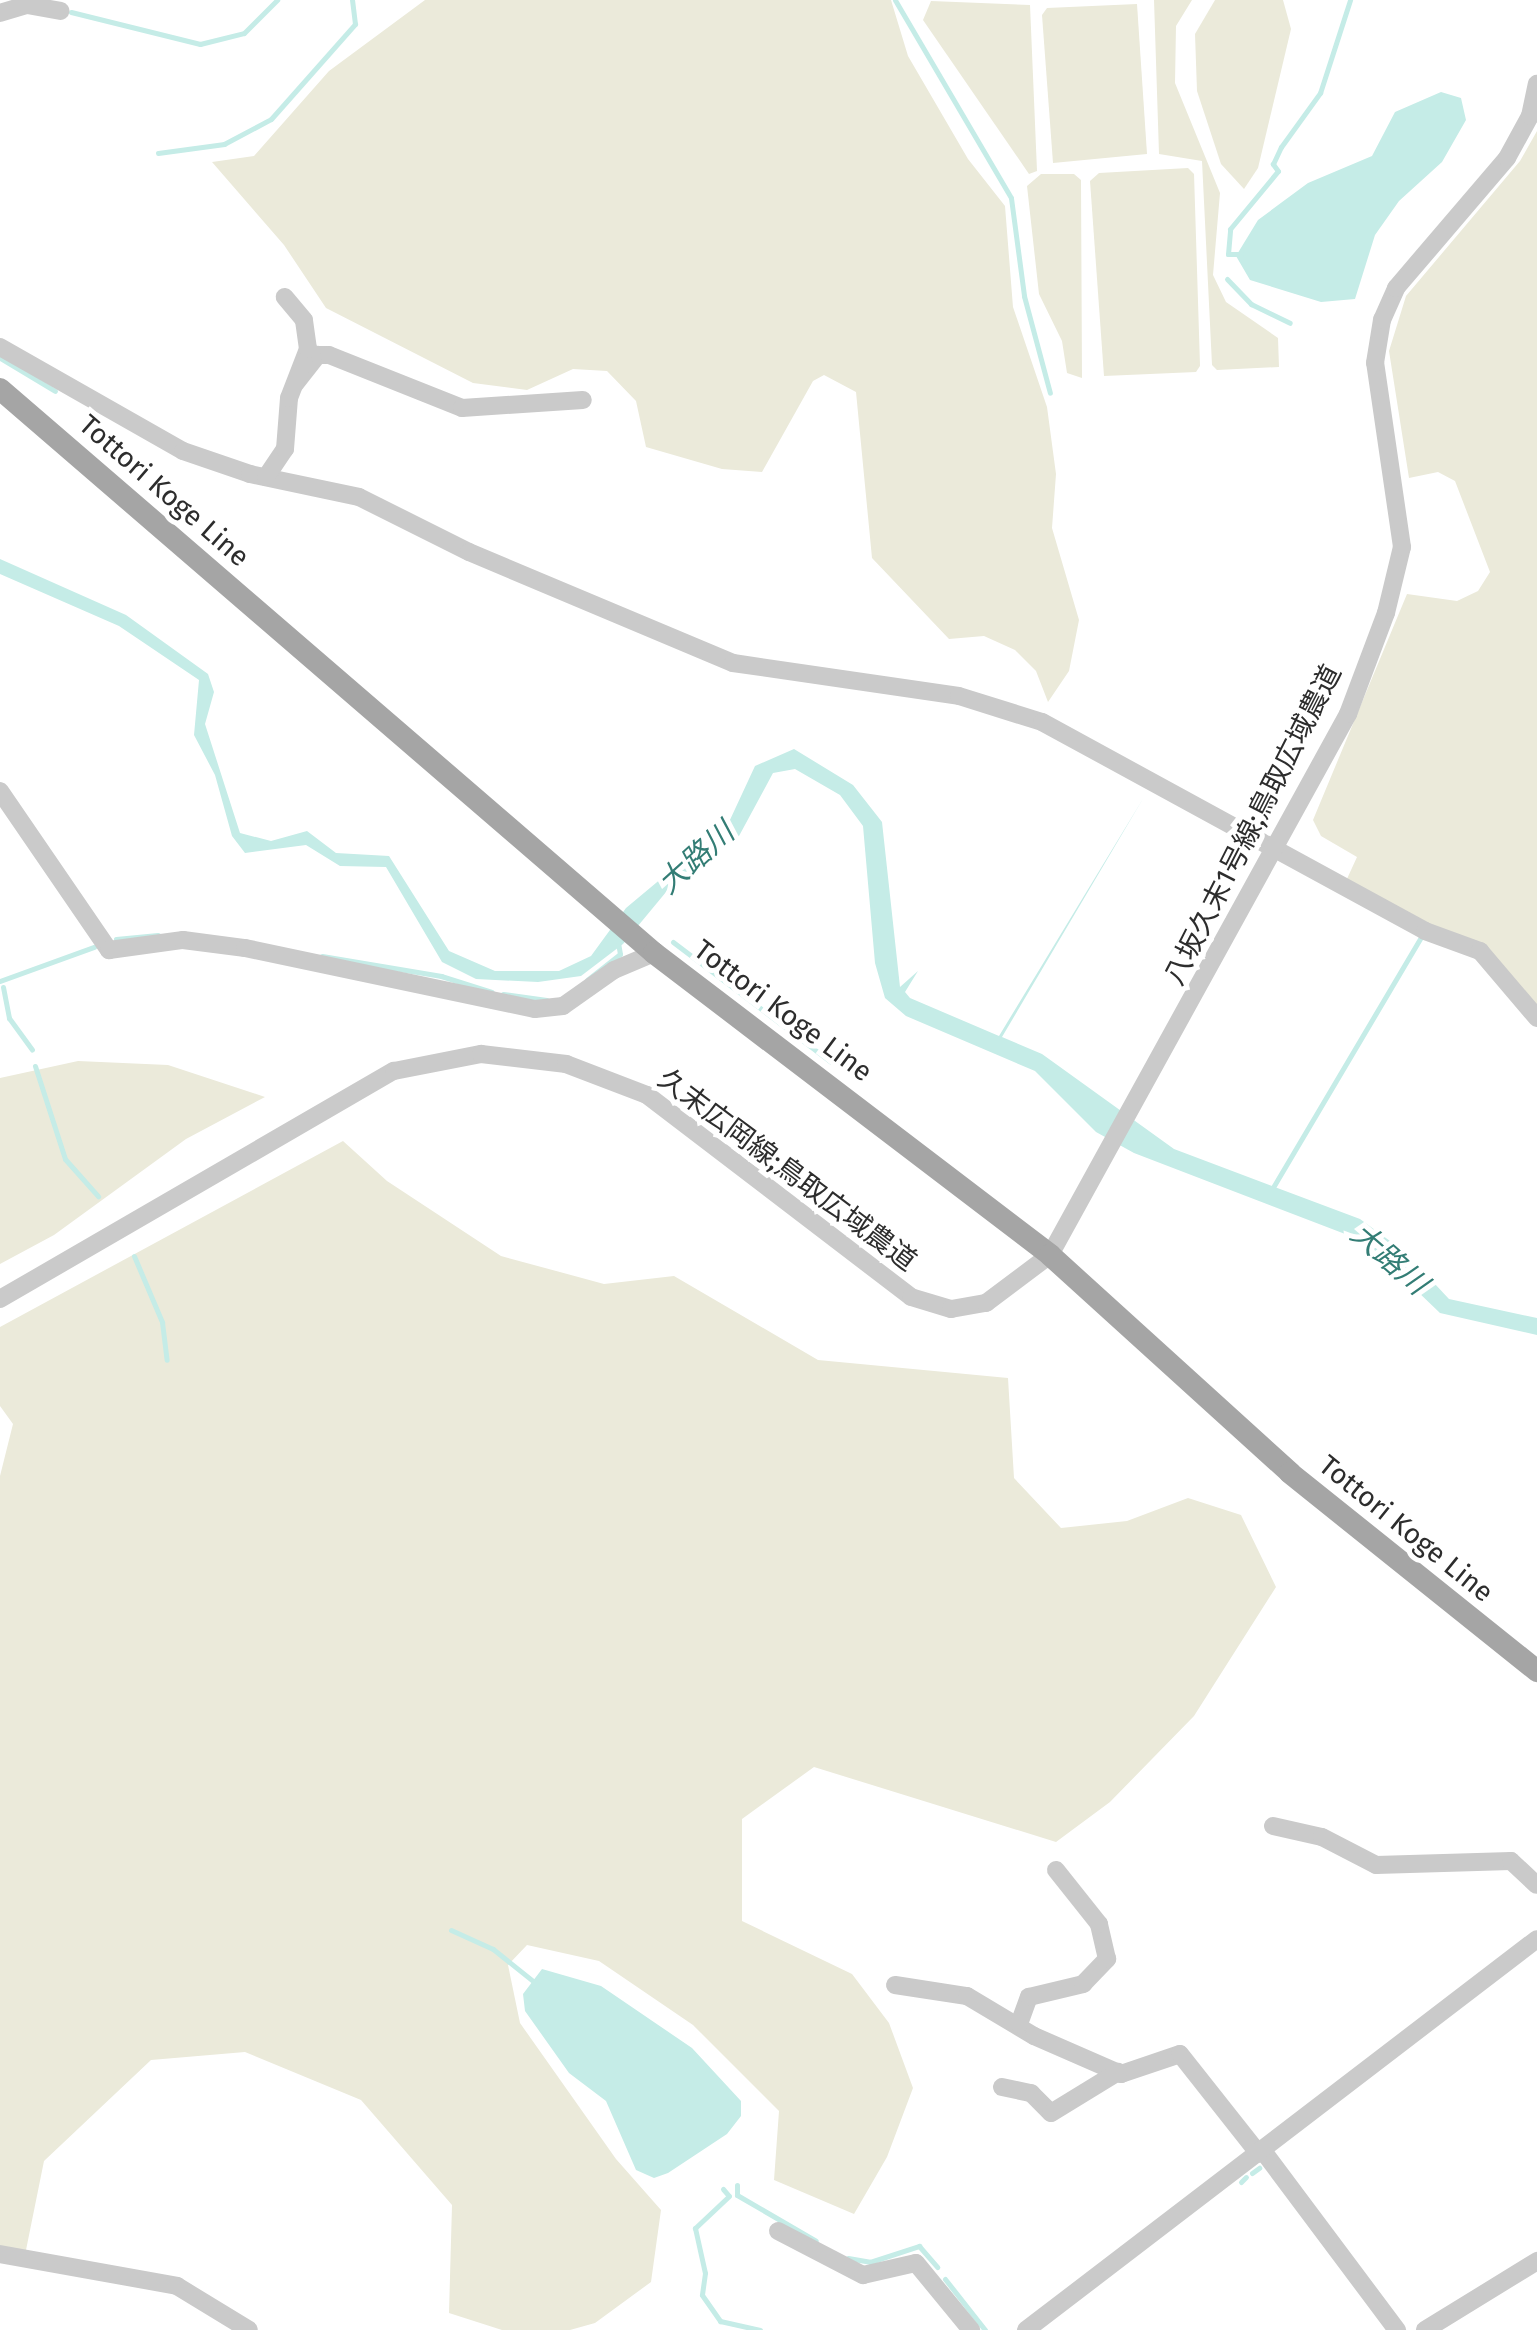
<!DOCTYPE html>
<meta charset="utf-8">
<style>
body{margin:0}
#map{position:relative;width:1537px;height:2330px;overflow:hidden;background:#fff;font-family:"Fira Sans","Noto Sans JP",sans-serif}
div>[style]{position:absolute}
.green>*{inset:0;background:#ebeada}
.water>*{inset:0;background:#c5ece7}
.stream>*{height:5px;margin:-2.5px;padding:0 2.5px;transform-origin:2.5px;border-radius:2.5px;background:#c5ece7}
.minor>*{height:18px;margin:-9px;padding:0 9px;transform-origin:9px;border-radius:9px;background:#cacaca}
.major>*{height:22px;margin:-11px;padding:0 11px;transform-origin:11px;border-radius:11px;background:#a5a5a5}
span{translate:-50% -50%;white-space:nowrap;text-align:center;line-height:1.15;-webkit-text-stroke:10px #fff;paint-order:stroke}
.street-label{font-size:28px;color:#2d2d2d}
.water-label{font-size:30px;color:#337d75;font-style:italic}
</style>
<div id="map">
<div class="green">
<i style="clip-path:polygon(425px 0,891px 0,908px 56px,968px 159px,1005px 206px,1013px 307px,1047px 407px,1056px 474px,1052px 528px,1079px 620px,1069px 671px,1048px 702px,1036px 671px,1015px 650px,984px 636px,949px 639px,872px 558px,856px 392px,824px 375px,813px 381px,762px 472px,722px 469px,646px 447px,636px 401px,607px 371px,573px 369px,527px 390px,473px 383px,326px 308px,284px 245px,212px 162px,254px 156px,329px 71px)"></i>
<i style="clip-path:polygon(1154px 0,1192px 0,1176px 26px,1175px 83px,1220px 193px,1213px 275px,1226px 302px,1278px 338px,1279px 367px,1217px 370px,1212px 365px,1202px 161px,1159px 154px)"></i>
<i style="clip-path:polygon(1215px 0,1283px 0,1291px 29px,1258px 168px,1244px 189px,1221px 164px,1197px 91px,1195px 34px)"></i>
<i style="clip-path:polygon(931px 1px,1030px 5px,1037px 171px,1029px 174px,923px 20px)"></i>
<i style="clip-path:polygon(1137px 4px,1147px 154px,1053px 163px,1042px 15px,1047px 8px)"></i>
<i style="clip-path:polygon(1537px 131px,1537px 1011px,1505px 969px,1346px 881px,1357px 857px,1321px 836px,1313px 820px,1407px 594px,1457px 601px,1478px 591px,1490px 572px,1455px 481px,1438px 472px,1409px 478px,1389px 351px,1406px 296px,1520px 161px)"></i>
<i style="clip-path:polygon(1188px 168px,1194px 174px,1200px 366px,1196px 372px,1104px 376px,1090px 181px,1099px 173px)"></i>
<i style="clip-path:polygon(1041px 174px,1074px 174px,1081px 180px,1082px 378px,1067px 373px,1062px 341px,1039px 294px,1027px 186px)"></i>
<i style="clip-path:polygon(78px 1061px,168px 1065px,265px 1097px,186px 1139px,54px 1235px,0 1264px,0 1078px)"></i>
<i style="clip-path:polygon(343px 1141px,387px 1181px,501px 1256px,604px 1284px,674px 1276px,818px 1360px,1008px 1378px,1014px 1478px,1061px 1528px,1127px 1521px,1188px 1498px,1241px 1515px,1276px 1587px,1194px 1716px,1110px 1802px,1056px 1842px,814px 1767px,742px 1819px,742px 1921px,852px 1974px,889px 2023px,913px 2088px,887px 2157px,854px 2214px,774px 2180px,779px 2111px,693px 2025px,599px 1961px,527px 1945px,508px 1965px,520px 2023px,616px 2159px,661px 2210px,651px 2282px,595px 2323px,570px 2330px,502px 2330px,449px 2313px,452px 2205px,361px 2100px,245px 2052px,151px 2060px,44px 2161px,25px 2255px,0 2249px,0 1476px,13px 1424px,0 1406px,0 1327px)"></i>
</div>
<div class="water">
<i style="clip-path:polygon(1441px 92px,1461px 98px,1466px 120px,1442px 162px,1399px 201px,1375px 235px,1355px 299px,1321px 302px,1250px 280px,1236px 256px,1258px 220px,1308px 183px,1372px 156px,1395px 112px)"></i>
<i style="clip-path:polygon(0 559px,126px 615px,208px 674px,214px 692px,205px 724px,240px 833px,271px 841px,307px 831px,336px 853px,389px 856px,449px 951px,495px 971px,559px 971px,591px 956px,626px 908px,729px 822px,755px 766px,794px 749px,853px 785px,882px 822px,900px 987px,918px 971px,905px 992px,910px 998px,999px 1036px,1144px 797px,1002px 1037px,1042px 1054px,1174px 1149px,1360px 1219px,1405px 1252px,1449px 1299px,1537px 1318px,1537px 1335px,1440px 1313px,1366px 1242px,1134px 1153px,1096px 1132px,1035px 1071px,906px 1016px,885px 998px,875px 963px,863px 826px,840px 795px,795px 769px,773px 773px,739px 836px,676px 880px,623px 944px,581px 976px,538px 982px,476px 979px,442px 962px,386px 867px,340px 866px,306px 845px,245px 853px,232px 836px,215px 775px,194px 735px,199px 680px,119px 626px,0 574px)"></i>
<i style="clip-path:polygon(542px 1969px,601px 1986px,692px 2048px,741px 2101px,741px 2116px,727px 2134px,668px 2173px,654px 2178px,636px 2170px,606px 2101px,569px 2073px,525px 2011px,523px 1994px)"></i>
</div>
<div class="stream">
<i style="left:895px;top:0;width:229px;rotate:59.6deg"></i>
<i style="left:1011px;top:198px;width:99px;rotate:82.4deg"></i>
<i style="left:1024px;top:296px;width:100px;rotate:75deg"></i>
<i style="left:71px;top:12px;width:133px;rotate:13.9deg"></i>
<i style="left:200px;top:44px;width:45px;rotate:-14deg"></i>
<i style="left:244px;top:33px;width:47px;rotate:-45deg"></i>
<i style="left:158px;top:153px;width:67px;rotate:-7.8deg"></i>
<i style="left:224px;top:144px;width:53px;rotate:-28deg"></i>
<i style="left:271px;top:119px;width:127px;rotate:-48.5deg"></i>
<i style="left:355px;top:24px;width:24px;rotate:-97deg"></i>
<i style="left:1241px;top:254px;width:13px;rotate:180deg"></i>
<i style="left:1228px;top:254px;width:25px;rotate:-85deg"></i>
<i style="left:1230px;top:229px;width:75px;rotate:-50.4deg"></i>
<i style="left:1278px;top:171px;width:9px;rotate:-126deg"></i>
<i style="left:1273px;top:164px;width:19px;rotate:-65deg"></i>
<i style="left:1281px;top:147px;width:67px;rotate:-54.2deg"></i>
<i style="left:1320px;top:93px;width:98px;rotate:-72.1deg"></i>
<i style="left:1227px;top:279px;width:35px;rotate:46deg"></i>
<i style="left:1251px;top:304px;width:43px;rotate:26deg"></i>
<i style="left:0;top:358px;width:64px;rotate:31deg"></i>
<i style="left:116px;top:939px;width:42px;rotate:-5.4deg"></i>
<i style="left:673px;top:942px;width:198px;rotate:37.2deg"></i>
<i style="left:322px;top:956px;width:121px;rotate:9.5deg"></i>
<i style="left:441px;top:976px;width:53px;rotate:17.4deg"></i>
<i style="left:587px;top:980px;width:42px;rotate:-38.2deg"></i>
<i style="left:620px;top:954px;width:11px;rotate:-100deg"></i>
<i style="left:0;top:981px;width:100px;rotate:-19.9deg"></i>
<i style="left:3px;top:987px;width:32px;rotate:79deg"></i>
<i style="left:9px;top:1018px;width:39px;rotate:54deg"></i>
<i style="left:503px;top:994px;width:44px;rotate:7.8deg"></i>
<i style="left:35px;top:1066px;width:98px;rotate:72.1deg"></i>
<i style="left:65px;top:1159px;width:50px;rotate:48.3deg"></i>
<i style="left:1272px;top:1189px;width:291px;rotate:-59.4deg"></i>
<i style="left:134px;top:1256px;width:72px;rotate:67deg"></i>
<i style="left:162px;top:1322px;width:38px;rotate:83deg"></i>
<i style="left:451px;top:1930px;width:46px;rotate:24.3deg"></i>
<i style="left:493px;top:1949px;width:51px;rotate:38.7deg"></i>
<i style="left:1252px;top:2173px;width:9px;rotate:-36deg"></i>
<i style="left:1241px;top:2182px;width:7px;rotate:-45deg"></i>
<i style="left:737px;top:2185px;width:10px;rotate:90deg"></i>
<i style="left:737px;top:2195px;width:91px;rotate:30.2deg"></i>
<i style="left:723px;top:2189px;width:9px;rotate:49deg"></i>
<i style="left:729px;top:2196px;width:47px;rotate:136.7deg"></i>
<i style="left:695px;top:2228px;width:46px;rotate:77.5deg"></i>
<i style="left:705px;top:2273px;width:22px;rotate:98deg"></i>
<i style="left:702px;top:2295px;width:32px;rotate:55deg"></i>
<i style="left:720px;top:2321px;width:41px;rotate:12.7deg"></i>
<i style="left:848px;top:2258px;width:22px;rotate:10deg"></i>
<i style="left:870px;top:2262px;width:52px;rotate:-18.1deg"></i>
<i style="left:919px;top:2246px;width:28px;rotate:49deg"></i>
<i style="left:945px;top:2279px;width:65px;rotate:51.9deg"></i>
</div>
<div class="minor">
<i style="left:0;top:13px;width:28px;rotate:-17deg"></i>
<i style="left:27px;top:5px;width:34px;rotate:10deg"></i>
<i style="left:0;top:347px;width:210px;rotate:29.6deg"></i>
<i style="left:183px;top:451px;width:71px;rotate:18.9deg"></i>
<i style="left:250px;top:474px;width:111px;rotate:11.9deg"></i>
<i style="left:359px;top:497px;width:123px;rotate:26.6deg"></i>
<i style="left:469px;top:552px;width:286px;rotate:22.8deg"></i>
<i style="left:733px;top:663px;width:228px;rotate:8.3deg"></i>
<i style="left:959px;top:696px;width:87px;rotate:17.4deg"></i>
<i style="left:1042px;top:722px;width:436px;rotate:28.6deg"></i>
<i style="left:1425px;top:931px;width:59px;rotate:20deg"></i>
<i style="left:1480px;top:951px;width:88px;rotate:49.6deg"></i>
<i style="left:295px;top:384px;width:37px;rotate:-52deg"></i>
<i style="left:318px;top:355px;width:11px"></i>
<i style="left:329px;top:355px;width:143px;rotate:21.7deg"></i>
<i style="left:462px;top:408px;width:121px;rotate:-3.8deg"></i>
<i style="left:266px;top:477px;width:34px;rotate:-56deg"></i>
<i style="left:285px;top:449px;width:51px;rotate:-85.5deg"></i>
<i style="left:289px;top:398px;width:53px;rotate:-68.8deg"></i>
<i style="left:308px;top:349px;width:29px;rotate:-98deg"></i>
<i style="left:304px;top:320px;width:30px;rotate:-130deg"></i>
<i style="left:0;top:791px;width:193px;rotate:55.6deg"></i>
<i style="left:109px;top:950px;width:75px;rotate:-7.7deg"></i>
<i style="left:183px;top:940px;width:63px;rotate:7.4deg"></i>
<i style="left:245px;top:948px;width:296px;rotate:11.9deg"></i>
<i style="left:535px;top:1009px;width:28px;rotate:-6deg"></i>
<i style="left:563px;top:1006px;width:62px;rotate:-35.2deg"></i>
<i style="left:614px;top:970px;width:43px;rotate:-23deg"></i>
<i style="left:0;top:1299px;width:455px;rotate:-30.1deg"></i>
<i style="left:394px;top:1071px;width:89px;rotate:-11.1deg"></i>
<i style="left:481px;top:1054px;width:86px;rotate:6.7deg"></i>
<i style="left:566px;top:1064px;width:87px;rotate:20.9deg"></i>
<i style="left:647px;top:1095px;width:332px;rotate:37.4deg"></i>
<i style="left:911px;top:1297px;width:42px;rotate:16.7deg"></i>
<i style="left:951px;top:1309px;width:36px;rotate:-10deg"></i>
<i style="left:986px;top:1303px;width:80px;rotate:-36.9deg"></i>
<i style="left:1050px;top:1255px;width:618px;rotate:-61.15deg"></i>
<i style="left:1348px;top:714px;width:108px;rotate:-69.4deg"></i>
<i style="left:1386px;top:613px;width:68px;rotate:-76.4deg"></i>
<i style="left:1402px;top:547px;width:186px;rotate:-98.3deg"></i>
<i style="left:1375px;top:363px;width:44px;rotate:-80.8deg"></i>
<i style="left:1382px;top:320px;width:35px;rotate:-66deg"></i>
<i style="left:1396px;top:288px;width:171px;rotate:-49.5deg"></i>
<i style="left:1507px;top:158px;width:48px;rotate:-61.3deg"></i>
<i style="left:1530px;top:116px;width:33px;rotate:-78deg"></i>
<i style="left:1273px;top:1826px;width:50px;rotate:12.7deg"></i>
<i style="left:1322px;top:1837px;width:61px;rotate:27.4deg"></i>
<i style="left:1376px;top:1865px;width:135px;rotate:-1.7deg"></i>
<i style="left:1511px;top:1861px;width:35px;rotate:43deg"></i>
<i style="left:895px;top:1985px;width:73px;rotate:8.7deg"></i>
<i style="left:967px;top:1996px;width:78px;rotate:30.8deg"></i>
<i style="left:1034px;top:2036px;width:95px;rotate:23.6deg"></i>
<i style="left:1121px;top:2074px;width:62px;rotate:-18.7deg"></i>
<i style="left:1180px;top:2054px;width:127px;rotate:51.7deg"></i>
<i style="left:1019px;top:2024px;width:29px;rotate:-70deg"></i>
<i style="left:1029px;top:1997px;width:56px;rotate:-13.5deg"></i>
<i style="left:1083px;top:1984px;width:35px;rotate:-46deg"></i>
<i style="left:1107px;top:1959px;width:36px;rotate:-103deg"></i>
<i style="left:1099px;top:1924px;width:69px;rotate:-128.5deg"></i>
<i style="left:1002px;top:2087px;width:30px;rotate:12deg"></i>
<i style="left:1031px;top:2093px;width:28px;rotate:45deg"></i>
<i style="left:1051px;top:2113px;width:79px;rotate:-31.5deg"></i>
<i style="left:1263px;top:2151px;width:224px;rotate:53.2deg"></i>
<i style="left:778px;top:2231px;width:96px;rotate:27.4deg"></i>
<i style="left:863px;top:2275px;width:54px;rotate:-12.8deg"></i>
<i style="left:916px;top:2263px;width:87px;rotate:50.6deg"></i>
<i style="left:0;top:2254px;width:180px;rotate:10.2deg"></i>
<i style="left:177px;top:2286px;width:84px;rotate:31.4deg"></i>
<i style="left:1026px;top:2330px;width:643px;rotate:-37.42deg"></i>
<i style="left:1425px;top:2330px;width:132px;rotate:-31.6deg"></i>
</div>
<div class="major">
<i style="left:0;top:389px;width:864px;rotate:40.77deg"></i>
<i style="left:654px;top:953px;width:498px;rotate:37.3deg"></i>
<i style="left:1050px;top:1255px;width:324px;rotate:42.2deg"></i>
<i style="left:1290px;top:1473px;width:317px;rotate:38.7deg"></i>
</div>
<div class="street-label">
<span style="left:164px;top:491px;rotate:41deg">Tottori Koge Line</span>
<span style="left:1253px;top:825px;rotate:-63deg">八坂久末1号線;鳥取広域農道</span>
<span style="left:783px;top:1011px;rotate:37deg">Tottori Koge Line</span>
<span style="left:787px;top:1170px;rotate:37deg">久末広岡線;鳥取広域農道</span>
<span style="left:1406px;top:1529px;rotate:39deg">Tottori Koge Line</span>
</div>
<div class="water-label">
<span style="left:696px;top:858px;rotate:-42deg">大路川</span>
<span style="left:1389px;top:1259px;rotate:41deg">大路川</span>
</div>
</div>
